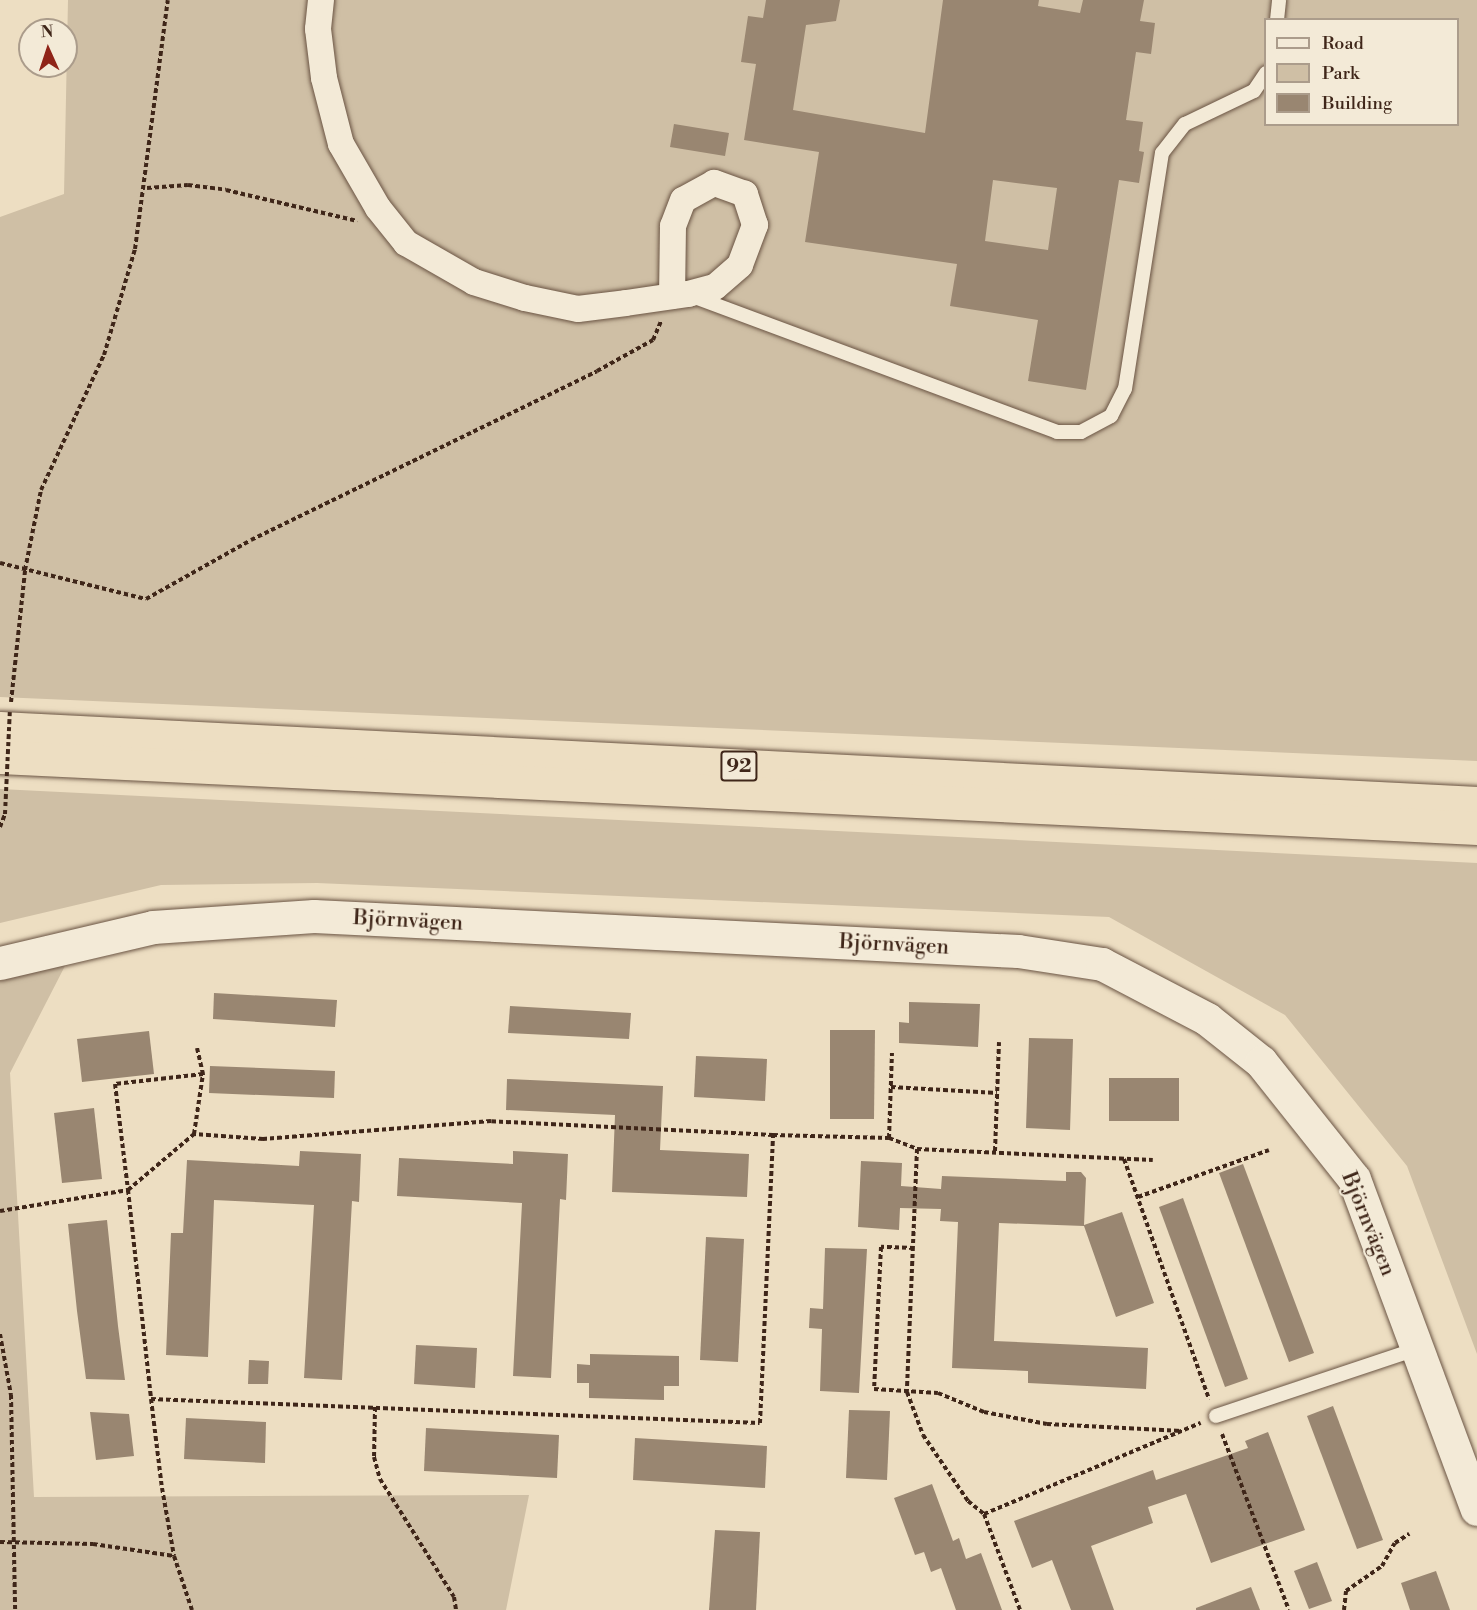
<!DOCTYPE html>
<meta charset="utf-8">
<style>
body{margin:0}
#map{position:relative;width:1477px;height:1610px;overflow:hidden;background:#eddec2;font-family:"Libre Bodoni",serif}
div>[style]{position:absolute}
.green>*{inset:0;background:#cfbfa5}
.building>*{inset:0;background:#998671}
.path>*{height:4px;margin-top:-2px;transform-origin:0;background:repeating-linear-gradient(90deg,#3f2619 0 4.5px,transparent 0 7.5px)}
.roads{filter:drop-shadow(0 0 2px #6a5443) drop-shadow(0 0 2px #6a5443)}
.lane>*{height:14px;margin:-7px;padding:0 7px;transform-origin:7px;border-radius:7px;background:#f3ead7}
.street>*{height:26px;margin:-13px;padding:0 13px;transform-origin:13px;border-radius:13px;background:#f3ead7}
.secondary>*{height:33px;margin:-16.5px;padding:0 16.5px;transform-origin:16.5px;border-radius:16.5px;background:#f3ead7}
.highway>*{height:33px;margin:-16.5px;padding:0 16.5px;transform-origin:16.5px;border-radius:16.5px;background:#eddec2}
.path-bridge>*{height:4px;margin-top:-2px;transform-origin:0;background:repeating-linear-gradient(90deg,#3f2619 0 4.5px,transparent 0 7.5px)}
span{translate:-50% -50%;white-space:nowrap;text-align:center;line-height:1.15;-webkit-text-stroke:4.5px #f3ead7;paint-order:stroke}
.shield-label span{padding:2px 4px;background:#f3ead7;border:2px solid;border-radius:4px;-webkit-text-stroke-width:0}
.shield-label{font-size:20px;color:#3f2619;font-weight:700}
.street-label{font-size:21px;color:#3f2619}
.legend{position:absolute;left:1264px;top:18px;width:195px;height:108px;box-sizing:border-box;background:#f3ead7;border:2px solid #ab9c8b;margin:0;padding:8px 10px;list-style:none;font-size:18px;color:#3f2619}
.legend li{display:flex;align-items:center;gap:12px;height:30px}
.legend b{width:30px;border:2px solid #ab9c8b}
.north{position:absolute;left:18px;top:18px;width:60px;height:60px;box-sizing:border-box;background:#f3ead7;border:2px solid #ab9c8b;border-radius:50%;rotate:357deg;font-size:16px;font-weight:700;line-height:24px;text-align:center;color:#3f2619}
.north::after{content:'';display:block;margin:auto;width:21px;height:27px;background:#8f2418;clip-path:polygon(50% 0,100% 100%,50% 72%,0 100%)}
</style>
<div id="map">
<div class="green">
<i style="clip-path:polygon(evenodd,68px 0,1477px 0,1477px 761px,0 697px,0 217px,64px 194px,68px 0,1266px 20px,1458px 20px,1458px 124px,1266px 124px,1266px 20px)"></i>
<i style="clip-path:polygon(0 789px,1477px 863px,1477px 1354px,1407px 1166px,1285px 1015px,1109px 917px,317px 883px,161px 885px,0 923px)"></i>
<i style="clip-path:polygon(66px 964px,10px 1073px,34px 1497px,529px 1495px,506px 1610px,0 1610px,0 981px)"></i>
</div>
<div class="building">
<i style="clip-path:polygon(evenodd,766px 0,840px 0,836px 21px,806px 25px,793px 110px,925px 133px,943px 0,1039px 0,1038px 6px,1080px 13px,1083px 0,1144px 0,1140px 21px,1155px 23px,1151px 54px,1136px 52px,1126px 120px,1143px 122px,1139px 151px,1144px 152px,1139px 183px,1119px 180px,1086px 390px,1028px 381px,1038px 320px,950px 306px,957px 264px,805px 242px,819px 152px,744px 140px,756px 64px,741px 62px,748px 16px,763px 18px,766px 0,993px 180px,1057px 188px,1048px 250px,985px 241px,993px 180px)"></i>
<i style="clip-path:polygon(674px 124px,729px 133px,725px 156px,670px 147px)"></i>
<i style="clip-path:polygon(214px 993px,337px 1000px,335px 1027px,213px 1019px)"></i>
<i style="clip-path:polygon(909px 1002px,980px 1004px,978px 1047px,899px 1043px,899px 1022px,909px 1023px)"></i>
<i style="clip-path:polygon(510px 1006px,631px 1013px,629px 1039px,508px 1033px)"></i>
<i style="clip-path:polygon(830px 1030px,875px 1030px,874px 1119px,830px 1119px)"></i>
<i style="clip-path:polygon(149px 1031px,154px 1074px,82px 1082px,77px 1039px)"></i>
<i style="clip-path:polygon(1029px 1038px,1073px 1039px,1070px 1130px,1026px 1128px)"></i>
<i style="clip-path:polygon(696px 1056px,767px 1059px,765px 1101px,694px 1097px)"></i>
<i style="clip-path:polygon(210px 1066px,335px 1071px,334px 1098px,209px 1093px)"></i>
<i style="clip-path:polygon(1109px 1078px,1179px 1078px,1179px 1121px,1109px 1121px)"></i>
<i style="clip-path:polygon(507px 1079px,663px 1086px,660px 1150px,749px 1154px,747px 1197px,612px 1192px,615px 1115px,506px 1110px)"></i>
<i style="clip-path:polygon(94px 1108px,102px 1179px,62px 1183px,54px 1113px)"></i>
<i style="clip-path:polygon(300px 1151px,361px 1154px,359px 1202px,352px 1201px,342px 1380px,304px 1378px,314px 1205px,214px 1200px,208px 1357px,166px 1355px,171px 1233px,183px 1233px,187px 1160px,299px 1166px)"></i>
<i style="clip-path:polygon(513px 1151px,568px 1154px,566px 1200px,560px 1199px,551px 1378px,513px 1376px,522px 1203px,397px 1196px,399px 1158px,513px 1164px)"></i>
<i style="clip-path:polygon(861px 1161px,902px 1163px,901px 1186px,941px 1189px,942px 1176px,1066px 1181px,1066px 1172px,1081px 1172px,1086px 1178px,1084px 1225px,1122px 1212px,1154px 1303px,1116px 1317px,1084px 1226px,999px 1223px,994px 1341px,1148px 1348px,1146px 1389px,1028px 1383px,1028px 1371px,952px 1368px,958px 1222px,940px 1221px,941px 1209px,900px 1208px,899px 1230px,858px 1227px)"></i>
<i style="clip-path:polygon(1243px 1164px,1314px 1353px,1289px 1362px,1219px 1173px)"></i>
<i style="clip-path:polygon(1183px 1198px,1248px 1379px,1225px 1387px,1159px 1207px)"></i>
<i style="clip-path:polygon(107px 1220px,118px 1326px,125px 1380px,86px 1379px,77px 1311px,68px 1224px)"></i>
<i style="clip-path:polygon(706px 1237px,744px 1239px,738px 1362px,700px 1360px)"></i>
<i style="clip-path:polygon(825px 1248px,867px 1249px,859px 1393px,820px 1391px,822px 1329px,809px 1328px,810px 1308px,823px 1309px)"></i>
<i style="clip-path:polygon(416px 1345px,477px 1348px,475px 1388px,414px 1384px)"></i>
<i style="clip-path:polygon(590px 1354px,679px 1356px,679px 1386px,664px 1386px,664px 1400px,589px 1398px,589px 1383px,577px 1383px,577px 1364px,590px 1365px)"></i>
<i style="clip-path:polygon(249px 1360px,269px 1361px,268px 1384px,248px 1384px)"></i>
<i style="clip-path:polygon(1333px 1406px,1383px 1540px,1357px 1549px,1307px 1416px)"></i>
<i style="clip-path:polygon(849px 1410px,890px 1411px,887px 1480px,846px 1478px)"></i>
<i style="clip-path:polygon(90px 1412px,129px 1414px,134px 1456px,96px 1460px)"></i>
<i style="clip-path:polygon(186px 1418px,266px 1422px,265px 1463px,184px 1459px)"></i>
<i style="clip-path:polygon(426px 1428px,559px 1435px,557px 1478px,424px 1471px)"></i>
<i style="clip-path:polygon(1268px 1432px,1305px 1530px,1211px 1563px,1186px 1494px,1148px 1507px,1153px 1523px,1091px 1546px,1114px 1610px,1071px 1610px,1052px 1560px,1032px 1568px,1014px 1521px,1153px 1470px,1156px 1480px,1248px 1448px,1245px 1441px)"></i>
<i style="clip-path:polygon(635px 1438px,767px 1446px,765px 1488px,633px 1480px)"></i>
<i style="clip-path:polygon(932px 1484px,953px 1541px,959px 1538px,966px 1559px,981px 1553px,1002px 1610px,956px 1610px,941px 1568px,931px 1572px,924px 1552px,915px 1555px,894px 1498px)"></i>
<i style="clip-path:polygon(715px 1530px,760px 1532px,756px 1610px,709px 1610px)"></i>
<i style="clip-path:polygon(1317px 1562px,1332px 1601px,1309px 1609px,1294px 1571px)"></i>
<i style="clip-path:polygon(1436px 1571px,1450px 1610px,1410px 1610px,1401px 1583px)"></i>
<i style="clip-path:polygon(1251px 1587px,1260px 1610px,1196px 1610px,1196px 1608px)"></i>
</div>
<div class="path">
<i style="left:147px;top:188px;width:41px;rotate:-4.2deg"></i>
<i style="left:188px;top:185px;width:38px;rotate:7deg"></i>
<i style="left:226px;top:190px;width:135px;rotate:13.3deg"></i>
<i style="left:0;top:563px;width:150px;rotate:13.9deg"></i>
<i style="left:146px;top:599px;width:120px;rotate:-29.3deg"></i>
<i style="left:251px;top:540px;width:385px;rotate:-26deg"></i>
<i style="left:597px;top:371px;width:64px;rotate:-29deg"></i>
<i style="left:653px;top:340px;width:21px;rotate:-67deg"></i>
<i style="left:11px;top:702px;width:133px;rotate:-83.9deg"></i>
<i style="left:25px;top:570px;width:82px;rotate:-78.7deg"></i>
<i style="left:41px;top:490px;width:149px;rotate:-65deg"></i>
<i style="left:104px;top:355px;width:110px;rotate:-73.7deg"></i>
<i style="left:135px;top:249px;width:251px;rotate:-82.5deg"></i>
<i style="left:0;top:827px;width:14px;rotate:-69deg"></i>
<i style="left:197px;top:1048px;width:27px;rotate:77deg"></i>
<i style="left:891px;top:1087px;width:106px;rotate:3.2deg"></i>
<i style="left:773px;top:1135px;width:116px;rotate:1.5deg"></i>
<i style="left:889px;top:1138px;width:85px;rotate:-88deg"></i>
<i style="left:889px;top:1138px;width:30px;rotate:21deg"></i>
<i style="left:917px;top:1149px;width:236px;rotate:2.7deg"></i>
<i style="left:917px;top:1149px;width:243px;rotate:92.4deg"></i>
<i style="left:907px;top:1392px;width:46px;rotate:69.6deg"></i>
<i style="left:923px;top:1435px;width:80px;rotate:55.7deg"></i>
<i style="left:968px;top:1501px;width:21px;rotate:39deg"></i>
<i style="left:984px;top:1514px;width:235px;rotate:-22.8deg"></i>
<i style="left:995px;top:1151px;width:109px;rotate:-87.9deg"></i>
<i style="left:1124px;top:1159px;width:255px;rotate:70.5deg"></i>
<i style="left:1138px;top:1197px;width:139px;rotate:-19.7deg"></i>
<i style="left:0;top:1211px;width:130px;rotate:-9.3deg"></i>
<i style="left:128px;top:1190px;width:87px;rotate:-40.3deg"></i>
<i style="left:194px;top:1134px;width:61px;rotate:-81.5deg"></i>
<i style="left:203px;top:1074px;width:89px;rotate:173.5deg"></i>
<i style="left:115px;top:1084px;width:107px;rotate:83deg"></i>
<i style="left:128px;top:1190px;width:210px;rotate:83.7deg"></i>
<i style="left:151px;top:1399px;width:90px;rotate:83deg"></i>
<i style="left:162px;top:1488px;width:69px;rotate:80deg"></i>
<i style="left:914px;top:1248px;width:33px;rotate:-178deg"></i>
<i style="left:881px;top:1247px;width:142px;rotate:92.8deg"></i>
<i style="left:874px;top:1389px;width:64px;rotate:3.6deg"></i>
<i style="left:938px;top:1393px;width:50px;rotate:22.4deg"></i>
<i style="left:984px;top:1412px;width:64px;rotate:10.8deg"></i>
<i style="left:1047px;top:1424px;width:135px;rotate:3deg"></i>
<i style="left:0;top:1334px;width:62px;rotate:79.8deg"></i>
<i style="left:11px;top:1395px;width:215px;rotate:88.9deg"></i>
<i style="left:151px;top:1399px;width:609px;rotate:2.26deg"></i>
<i style="left:760px;top:1423px;width:288px;rotate:-87.4deg"></i>
<i style="left:773px;top:1135px;width:282px;rotate:-177.2deg"></i>
<i style="left:491px;top:1121px;width:229px;rotate:175.5deg"></i>
<i style="left:263px;top:1139px;width:69px;rotate:-175.9deg"></i>
<i style="left:375px;top:1407px;width:50px;rotate:91.1deg"></i>
<i style="left:374px;top:1457px;width:23px;rotate:75deg"></i>
<i style="left:380px;top:1479px;width:139px;rotate:57.9deg"></i>
<i style="left:454px;top:1597px;width:13px;rotate:81deg"></i>
<i style="left:1222px;top:1434px;width:188px;rotate:69.2deg"></i>
<i style="left:984px;top:1514px;width:103px;rotate:69.4deg"></i>
<i style="left:0;top:1542px;width:93px;rotate:1.2deg"></i>
<i style="left:93px;top:1544px;width:82px;rotate:8.4deg"></i>
<i style="left:174px;top:1556px;width:57px;rotate:71.6deg"></i>
<i style="left:1344px;top:1610px;width:19px;rotate:-84deg"></i>
<i style="left:1346px;top:1591px;width:44px;rotate:-34.8deg"></i>
<i style="left:1382px;top:1566px;width:26px;rotate:-61deg"></i>
<i style="left:1395px;top:1543px;width:17px;rotate:-33deg"></i>
</div>
<div class="roads">
<div class="lane">
<i style="left:1277px;top:20px;width:20px;rotate:-84deg"></i>
<i style="left:692px;top:296px;width:390px;rotate:20.4deg"></i>
<i style="left:1057px;top:432px;width:24px"></i>
<i style="left:1081px;top:432px;width:34px;rotate:-28deg"></i>
<i style="left:1111px;top:416px;width:30px;rotate:-63deg"></i>
<i style="left:1125px;top:389px;width:239px;rotate:-81.1deg"></i>
<i style="left:1162px;top:153px;width:37px;rotate:-52deg"></i>
<i style="left:1185px;top:124px;width:76px;rotate:-25.6deg"></i>
<i style="left:1254px;top:91px;width:22px;rotate:-56deg"></i>
<i style="left:1216px;top:1416px;width:211px;rotate:-18.5deg"></i>
</div>
<div class="street">
<i style="left:321px;top:0;width:29px;rotate:96deg"></i>
<i style="left:318px;top:29px;width:49px;rotate:83deg"></i>
<i style="left:324px;top:78px;width:68px;rotate:75.6deg"></i>
<i style="left:341px;top:144px;width:74px;rotate:60deg"></i>
<i style="left:378px;top:208px;width:45px;rotate:51.3deg"></i>
<i style="left:406px;top:243px;width:78px;rotate:29.8deg"></i>
<i style="left:474px;top:282px;width:53px;rotate:17.4deg"></i>
<i style="left:525px;top:298px;width:54px;rotate:11.7deg"></i>
<i style="left:578px;top:309px;width:48px;rotate:-7.1deg"></i>
<i style="left:626px;top:303px;width:63px;rotate:-8.3deg"></i>
<i style="left:688px;top:294px;width:28px;rotate:-15deg"></i>
<i style="left:715px;top:287px;width:33px;rotate:-41deg"></i>
<i style="left:740px;top:265px;width:43px;rotate:-69.4deg"></i>
<i style="left:755px;top:225px;width:33px;rotate:-108deg"></i>
<i style="left:745px;top:194px;width:33px;rotate:-160deg"></i>
<i style="left:714px;top:183px;width:35px;rotate:151deg"></i>
<i style="left:683px;top:200px;width:28px;rotate:111deg"></i>
<i style="left:673px;top:226px;width:70px;rotate:90.8deg"></i>
</div>
<div class="secondary">
<i style="left:0;top:963px;width:157px;rotate:-13.2deg"></i>
<i style="left:153px;top:927px;width:161px;rotate:-3.9deg"></i>
<i style="left:314px;top:916px;width:705px;rotate:2.85deg"></i>
<i style="left:1018px;top:951px;width:85px;rotate:8.8deg"></i>
<i style="left:1102px;top:964px;width:119px;rotate:27.6deg"></i>
<i style="left:1207px;top:1019px;width:69px;rotate:38.5deg"></i>
<i style="left:1261px;top:1062px;width:149px;rotate:51.5deg"></i>
<i style="left:1354px;top:1179px;width:352px;rotate:69.6deg"></i>
</div>
<div class="highway">
<i style="left:0;top:728px;width:1479px;rotate:2.91deg"></i>
<i style="left:0;top:757px;width:1479px;rotate:2.75deg"></i>
</div>
</div>
<div class="path-bridge">
<i style="left:5px;top:814px;width:105px;rotate:-87.3deg"></i>
</div>
<div class="shield-label">
<span style="left:739px;top:766px">92</span>
</div>
<div class="street-label">
<span style="left:408px;top:921px;rotate:3deg">Björnvägen</span>
<span style="left:894px;top:945px;rotate:3deg">Björnvägen</span>
<span style="left:1368px;top:1224px;rotate:68deg">Björnvägen</span>
</div>
<ul class="legend">
<li><b style="height:8px;background:#f3ead7"></b>Road</li>
<li><b style="height:16px;background:#cfbfa5"></b>Park</li>
<li><b style="height:16px;background:#998671"></b>Building</li>
</ul>
<div class="north">N</div>
</div>
